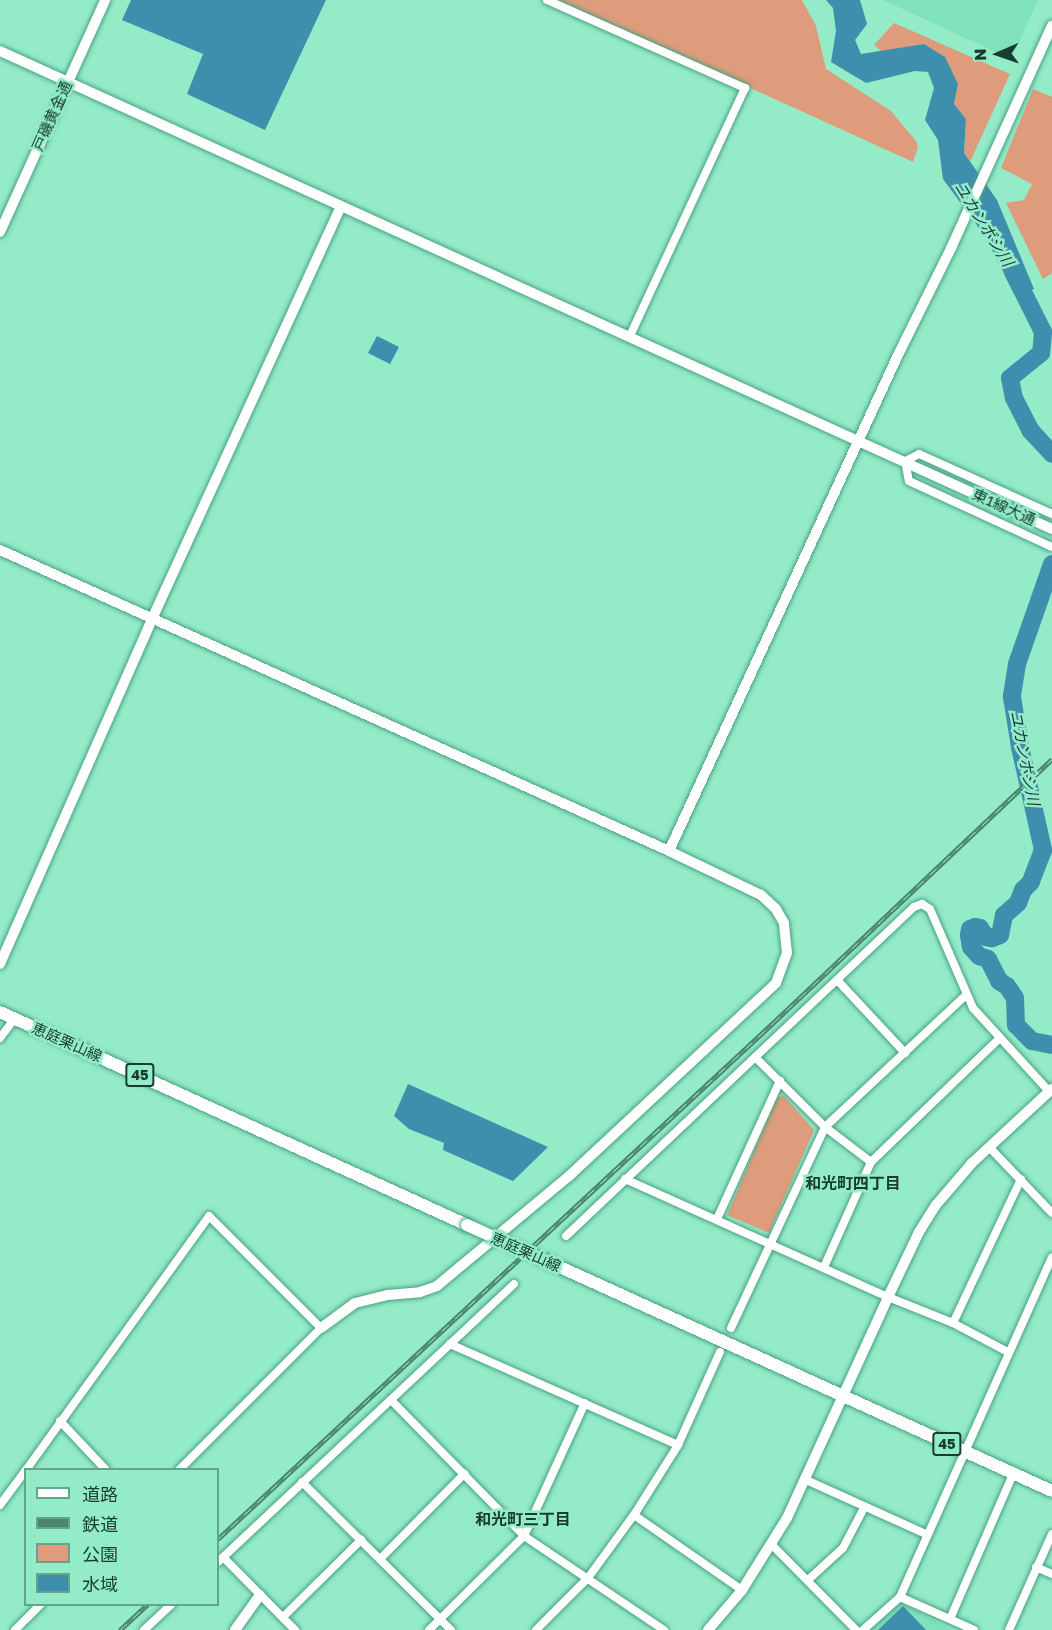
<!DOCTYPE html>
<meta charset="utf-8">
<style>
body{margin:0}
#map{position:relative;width:1052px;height:1630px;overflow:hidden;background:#93ebc8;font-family:"Golos Text","Noto Sans JP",sans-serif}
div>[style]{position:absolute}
.built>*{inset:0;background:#7fe2bb}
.green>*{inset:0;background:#de9c7c}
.water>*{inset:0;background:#3e8ead}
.river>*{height:18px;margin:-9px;padding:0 9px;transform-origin:9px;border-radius:9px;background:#3e8ead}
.roads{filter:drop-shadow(0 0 2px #48a180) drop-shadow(0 0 2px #48a180)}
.minor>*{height:8px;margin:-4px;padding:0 4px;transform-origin:4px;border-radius:4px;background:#fff}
.tertiary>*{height:10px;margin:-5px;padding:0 5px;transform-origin:5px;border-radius:5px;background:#fff}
.primary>*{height:12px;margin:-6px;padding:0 6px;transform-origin:6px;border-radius:6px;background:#fff}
.rail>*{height:5px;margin-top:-2.5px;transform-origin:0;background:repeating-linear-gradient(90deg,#93ebc8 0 9px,#4b856f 0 18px);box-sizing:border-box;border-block:2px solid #4b856f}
.bridges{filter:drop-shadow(0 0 2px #48a180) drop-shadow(0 0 2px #48a180)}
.primary-bridge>*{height:12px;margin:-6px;padding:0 6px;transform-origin:6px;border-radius:6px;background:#fff}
span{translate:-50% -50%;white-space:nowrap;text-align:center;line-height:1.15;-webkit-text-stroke:5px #93ebc8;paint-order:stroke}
.shield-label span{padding:2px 4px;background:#93ebc8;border:2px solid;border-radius:4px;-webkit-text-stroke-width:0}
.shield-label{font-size:14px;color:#183d30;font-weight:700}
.street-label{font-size:15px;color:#183d30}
.water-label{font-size:16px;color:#1f3842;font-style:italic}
.neighbourhood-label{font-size:16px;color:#183d30;font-weight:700}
.legend{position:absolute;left:24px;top:1468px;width:195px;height:138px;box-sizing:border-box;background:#93ebc8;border:2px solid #62a58b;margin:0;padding:8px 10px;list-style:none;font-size:18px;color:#183d30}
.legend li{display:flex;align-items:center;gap:12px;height:30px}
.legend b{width:30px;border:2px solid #62a58b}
.north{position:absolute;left:968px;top:24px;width:60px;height:60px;-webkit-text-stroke:4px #93ebc8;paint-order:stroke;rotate:268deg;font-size:16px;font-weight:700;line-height:24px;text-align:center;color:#183d30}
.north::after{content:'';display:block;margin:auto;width:21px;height:27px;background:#183d30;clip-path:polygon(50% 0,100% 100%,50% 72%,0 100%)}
</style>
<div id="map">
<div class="built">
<i style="clip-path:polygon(883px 0,1038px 0,1011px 59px)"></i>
<i style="clip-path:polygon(900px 1602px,952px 1630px,871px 1630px)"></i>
</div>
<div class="green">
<i style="clip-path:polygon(557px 0,802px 0,816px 26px,826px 69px,891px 111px,916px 141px,918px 147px,913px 162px)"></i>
<i style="clip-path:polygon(894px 23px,1010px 74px,970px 162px,964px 153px,966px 119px,954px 104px,958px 84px,924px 44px,882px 52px,874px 45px)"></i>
<i style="clip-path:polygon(1033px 89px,1052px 97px,1052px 273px,1043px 279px,1006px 203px,1024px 200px,1032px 184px,1001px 168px)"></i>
<i style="clip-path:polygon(784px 1096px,814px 1130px,769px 1233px,727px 1215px,777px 1097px)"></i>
</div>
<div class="water">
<i style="clip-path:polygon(131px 0,326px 0,265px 130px,187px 94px,203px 54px,122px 20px)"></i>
<i style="clip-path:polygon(826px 0,860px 0,867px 24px,855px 40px,861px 54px,924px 44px,945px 57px,958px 84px,954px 104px,966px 119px,964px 153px,997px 200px,1034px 289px,1016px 297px,985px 236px,943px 179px,938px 140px,925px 120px,934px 88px,928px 72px,915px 71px,866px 83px,831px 62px,836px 31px,833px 8px)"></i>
<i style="clip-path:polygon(377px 336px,399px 347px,390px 364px,368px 353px)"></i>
<i style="clip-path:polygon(408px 1084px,548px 1147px,513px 1181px,443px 1150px,444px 1143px,409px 1129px,394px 1116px)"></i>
<i style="clip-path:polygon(903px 1606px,926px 1630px,878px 1630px)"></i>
</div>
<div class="river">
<i style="left:1013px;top:272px;width:67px;rotate:63.4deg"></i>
<i style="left:1043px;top:332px;width:21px;rotate:95deg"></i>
<i style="left:1041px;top:353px;width:40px;rotate:141deg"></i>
<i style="left:1010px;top:378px;width:20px;rotate:79deg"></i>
<i style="left:1014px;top:398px;width:36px;rotate:63deg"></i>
<i style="left:1030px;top:430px;width:33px;rotate:47deg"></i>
<i style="left:1052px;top:564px;width:106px;rotate:109.3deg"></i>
<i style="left:1017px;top:664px;width:33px;rotate:99deg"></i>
<i style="left:1012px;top:697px;width:51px;rotate:80.9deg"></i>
<i style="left:1020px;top:747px;width:106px;rotate:77.4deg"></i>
<i style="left:1043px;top:850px;width:34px;rotate:111deg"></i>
<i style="left:1031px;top:882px;width:11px;rotate:135deg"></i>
<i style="left:1023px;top:890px;width:14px;rotate:111deg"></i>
<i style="left:1018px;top:903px;width:18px;rotate:139deg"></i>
<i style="left:1004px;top:915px;width:20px;rotate:101deg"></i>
<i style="left:1000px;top:935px;width:9px;rotate:159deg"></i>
<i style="left:992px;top:938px;width:6px;rotate:-171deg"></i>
<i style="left:986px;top:937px;width:11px;rotate:-124deg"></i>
<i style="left:980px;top:928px;width:5px;rotate:-169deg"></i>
<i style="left:975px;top:927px;width:5px;rotate:158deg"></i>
<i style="left:970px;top:929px;width:6px;rotate:99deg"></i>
<i style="left:969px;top:935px;width:12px;rotate:81deg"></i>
<i style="left:971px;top:947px;width:12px;rotate:48deg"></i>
<i style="left:979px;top:956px;width:9px;rotate:18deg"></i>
<i style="left:988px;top:959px;width:25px;rotate:63deg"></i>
<i style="left:999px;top:981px;width:9px;rotate:32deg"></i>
<i style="left:1007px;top:986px;width:14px;rotate:56deg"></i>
<i style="left:1015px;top:998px;width:27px;rotate:88deg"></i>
<i style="left:1016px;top:1025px;width:23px;rotate:45deg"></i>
<i style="left:1032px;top:1041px;width:20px;rotate:11deg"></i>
</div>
<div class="roads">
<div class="minor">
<i style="left:547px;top:0;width:217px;rotate:24deg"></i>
<i style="left:745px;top:88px;width:273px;rotate:114.9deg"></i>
<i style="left:1052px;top:514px;width:146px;rotate:-155.7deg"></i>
<i style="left:919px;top:454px;width:16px;rotate:153deg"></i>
<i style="left:905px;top:461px;width:20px;rotate:79deg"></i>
<i style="left:909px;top:481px;width:157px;rotate:24.8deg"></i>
<i style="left:837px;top:980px;width:100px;rotate:47deg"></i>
<i style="left:0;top:1038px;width:25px;rotate:-53deg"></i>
<i style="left:755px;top:1057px;width:99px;rotate:45deg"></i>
<i style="left:825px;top:1127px;width:58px;rotate:37.3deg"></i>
<i style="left:989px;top:1147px;width:91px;rotate:46.3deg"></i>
<i style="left:625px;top:1179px;width:288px;rotate:24.2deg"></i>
<i style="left:888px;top:1297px;width:70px;rotate:21.8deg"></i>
<i style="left:953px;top:1323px;width:62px;rotate:27.8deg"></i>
<i style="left:717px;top:1219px;width:152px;rotate:-65.5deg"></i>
<i style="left:566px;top:1236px;width:479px;rotate:-43.4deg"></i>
<i style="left:914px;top:907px;width:9px;rotate:-21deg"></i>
<i style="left:922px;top:904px;width:9px;rotate:32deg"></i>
<i style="left:930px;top:909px;width:108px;rotate:66.5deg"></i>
<i style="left:973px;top:1008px;width:111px;rotate:47.6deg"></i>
<i style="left:824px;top:1267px;width:115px;rotate:-65.9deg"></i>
<i style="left:871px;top:1162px;width:179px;rotate:-43.9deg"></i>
<i style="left:953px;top:1323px;width:159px;rotate:-64.7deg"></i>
<i style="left:731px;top:1328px;width:222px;rotate:-64.9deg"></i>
<i style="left:825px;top:1127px;width:193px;rotate:-43.1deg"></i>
<i style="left:450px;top:1344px;width:249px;rotate:23.9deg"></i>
<i style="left:391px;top:1400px;width:190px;rotate:45.6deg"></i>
<i style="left:524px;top:1536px;width:169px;rotate:33.9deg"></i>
<i style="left:60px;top:1421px;width:67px;rotate:46.8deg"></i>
<i style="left:26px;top:1470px;width:313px;rotate:-54.2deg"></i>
<i style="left:209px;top:1216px;width:158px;rotate:45deg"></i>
<i style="left:321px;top:1328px;width:201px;rotate:135deg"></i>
<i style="left:804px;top:1479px;width:134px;rotate:24.3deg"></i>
<i style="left:302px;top:1482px;width:210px;rotate:44.8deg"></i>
<i style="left:0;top:1505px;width:44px;rotate:-53.4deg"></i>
<i style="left:634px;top:1515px;width:131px;rotate:34.8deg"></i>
<i style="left:772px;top:1545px;width:120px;rotate:45.3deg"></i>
<i style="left:223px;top:1557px;width:103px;rotate:45.4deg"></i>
<i style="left:380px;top:1559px;width:120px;rotate:-45.3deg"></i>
<i style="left:218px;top:1562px;width:406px;rotate:-43.2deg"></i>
<i style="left:1036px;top:1567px;width:17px;rotate:24deg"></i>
<i style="left:808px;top:1580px;width:47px;rotate:-42.4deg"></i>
<i style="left:843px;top:1548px;width:47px;rotate:-62.4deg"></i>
<i style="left:900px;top:1597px;width:81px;rotate:24deg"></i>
<i style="left:283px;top:1617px;width:110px;rotate:-44.6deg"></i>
<i style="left:950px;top:1619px;width:158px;rotate:-66.5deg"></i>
<i style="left:15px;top:1630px;width:37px;rotate:-45deg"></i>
<i style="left:144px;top:1630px;width:38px;rotate:-43deg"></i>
<i style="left:429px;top:1630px;width:134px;rotate:-44.7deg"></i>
<i style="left:524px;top:1536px;width:146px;rotate:-65.4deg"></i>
<i style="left:536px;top:1630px;width:74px;rotate:-45deg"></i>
<i style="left:588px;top:1578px;width:78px;rotate:-53.9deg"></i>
<i style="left:634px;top:1515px;width:83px;rotate:-57.8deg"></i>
<i style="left:678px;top:1445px;width:102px;rotate:-65.7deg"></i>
<i style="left:863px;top:1630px;width:50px;rotate:-41.7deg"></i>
<i style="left:900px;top:1597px;width:372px;rotate:-65.9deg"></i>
<i style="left:1009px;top:1630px;width:105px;rotate:-65.9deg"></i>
</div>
<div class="tertiary">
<i style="left:0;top:51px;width:1156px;rotate:24.44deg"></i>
<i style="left:0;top:232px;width:255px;rotate:-65.6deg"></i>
<i style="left:0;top:550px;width:734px;rotate:24.22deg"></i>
<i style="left:669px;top:851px;width:544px;rotate:-65.22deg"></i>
<i style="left:897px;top:357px;width:124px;rotate:-63.6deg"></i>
<i style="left:952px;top:246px;width:242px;rotate:-65.6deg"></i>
<i style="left:0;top:964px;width:377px;rotate:-66.2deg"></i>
<i style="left:152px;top:619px;width:454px;rotate:-65.4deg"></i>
<i style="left:321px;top:1328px;width:42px;rotate:-36.3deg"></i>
<i style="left:355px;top:1303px;width:34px;rotate:-14deg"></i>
<i style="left:388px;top:1295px;width:32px;rotate:-5deg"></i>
<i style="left:420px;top:1292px;width:18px;rotate:-19deg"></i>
<i style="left:437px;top:1286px;width:170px;rotate:-39.8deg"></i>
<i style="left:568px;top:1177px;width:284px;rotate:-43deg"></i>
<i style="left:776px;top:983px;width:32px;rotate:-70deg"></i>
<i style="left:787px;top:953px;width:30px;rotate:-96deg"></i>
<i style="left:784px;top:923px;width:16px;rotate:-120deg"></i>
<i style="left:776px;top:909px;width:21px;rotate:-137deg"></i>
<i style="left:761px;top:895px;width:102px;rotate:-154.4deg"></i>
<i style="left:235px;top:1630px;width:43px;rotate:-54.5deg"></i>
<i style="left:708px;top:1630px;width:52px;rotate:-49.6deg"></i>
<i style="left:742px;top:1590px;width:85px;rotate:-58deg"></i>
<i style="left:787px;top:1518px;width:243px;rotate:-65.4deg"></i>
<i style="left:888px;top:1297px;width:72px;rotate:-64.5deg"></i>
<i style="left:919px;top:1232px;width:32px;rotate:-58deg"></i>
<i style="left:936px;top:1205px;width:55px;rotate:-49.4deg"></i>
<i style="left:972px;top:1163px;width:109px;rotate:-42.8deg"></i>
</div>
<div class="primary">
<i style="left:0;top:1012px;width:513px;rotate:24.52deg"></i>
<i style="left:551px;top:1263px;width:550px;rotate:24.47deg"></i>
</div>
</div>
<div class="rail">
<i style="left:218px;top:1539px;width:758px;rotate:-42.91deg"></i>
<i style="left:773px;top:1023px;width:384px;rotate:-43.4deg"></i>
<i style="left:120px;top:1630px;width:38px;rotate:-43deg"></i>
</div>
<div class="bridges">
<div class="primary-bridge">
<i style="left:467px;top:1225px;width:92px;rotate:24.3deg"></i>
</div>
</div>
<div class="shield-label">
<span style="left:140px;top:1075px">45</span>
<span style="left:947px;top:1444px">45</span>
</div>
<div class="street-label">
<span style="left:52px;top:116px;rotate:-66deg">戸磯黄金通</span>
<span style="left:1004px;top:507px;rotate:24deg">東1線大通</span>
<span style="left:67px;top:1042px;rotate:24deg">恵庭栗山線</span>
<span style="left:526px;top:1252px;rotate:24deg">恵庭栗山線</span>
</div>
<div class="water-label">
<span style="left:984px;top:224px;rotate:58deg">ユカンボシ川</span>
<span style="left:1025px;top:758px;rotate:79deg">ユカンボシ川</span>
</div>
<div class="neighbourhood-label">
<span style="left:853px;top:1183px">和光町四丁目</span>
<span style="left:523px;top:1519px">和光町三丁目</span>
</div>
<ul class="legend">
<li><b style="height:8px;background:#fff"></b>道路</li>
<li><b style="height:8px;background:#4b856f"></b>鉄道</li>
<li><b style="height:16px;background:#de9c7c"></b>公園</li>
<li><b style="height:16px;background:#3e8ead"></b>水域</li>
</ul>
<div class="north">N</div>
</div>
